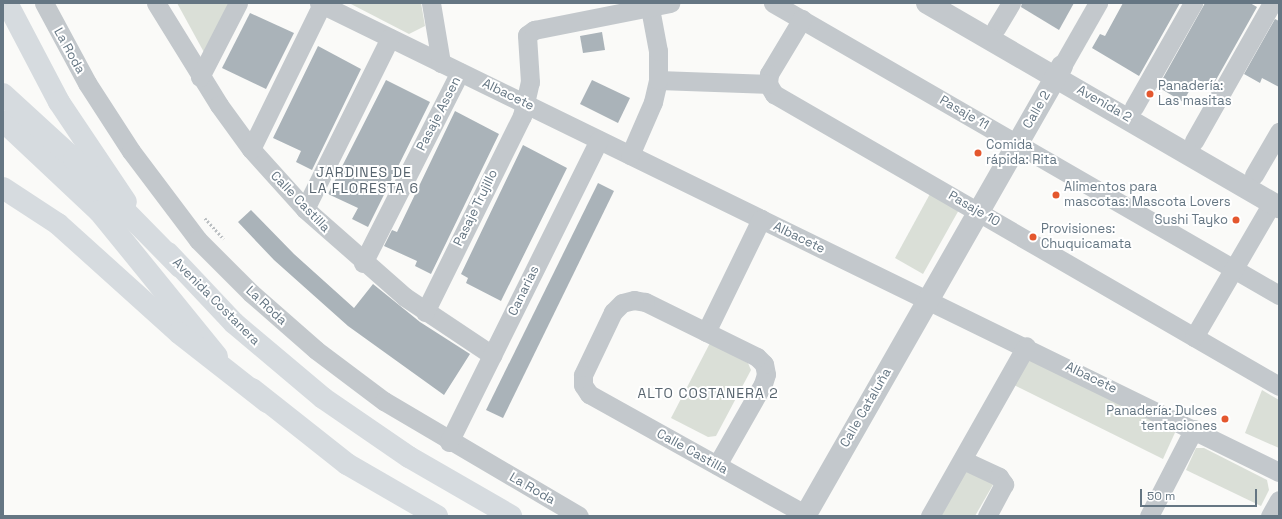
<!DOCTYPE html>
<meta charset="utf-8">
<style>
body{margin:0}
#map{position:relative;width:1282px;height:519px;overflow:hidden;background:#fafaf8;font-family:"Space Grotesk",sans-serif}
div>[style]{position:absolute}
.green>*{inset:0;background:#dadfd7}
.building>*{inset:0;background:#aab3b9}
.path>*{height:2.5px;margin-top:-1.25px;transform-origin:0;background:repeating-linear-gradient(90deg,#bbbfc2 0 2px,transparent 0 4px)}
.minor>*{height:19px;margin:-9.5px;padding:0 9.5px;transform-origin:9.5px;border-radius:9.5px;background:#c3c8cc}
.tertiary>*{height:22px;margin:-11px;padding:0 11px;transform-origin:11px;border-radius:11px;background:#c3c8cc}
.primary>*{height:22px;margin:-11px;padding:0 11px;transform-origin:11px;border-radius:11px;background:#d6dbdf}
.motorway>*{height:22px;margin:-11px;padding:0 11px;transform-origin:11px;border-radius:11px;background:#d6dbdf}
.dots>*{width:11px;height:11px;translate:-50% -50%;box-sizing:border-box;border:2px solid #fff;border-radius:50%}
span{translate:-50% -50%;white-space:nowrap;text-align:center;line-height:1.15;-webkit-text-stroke:4px #fff;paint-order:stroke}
.street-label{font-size:13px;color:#657683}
.poi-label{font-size:13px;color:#657683}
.left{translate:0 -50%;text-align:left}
.right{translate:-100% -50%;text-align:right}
.neighbourhood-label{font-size:14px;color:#57646e;letter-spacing:1px}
.frame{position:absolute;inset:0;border:4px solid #657683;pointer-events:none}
.scale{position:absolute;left:1140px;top:489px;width:117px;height:18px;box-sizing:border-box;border:2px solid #657683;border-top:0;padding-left:5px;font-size:12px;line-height:14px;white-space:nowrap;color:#657683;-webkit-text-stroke:3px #fff;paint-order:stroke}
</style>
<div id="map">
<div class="green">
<i style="clip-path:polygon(177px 3px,231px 3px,206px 56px)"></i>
<i style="clip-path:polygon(349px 3px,421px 3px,425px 26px,409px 34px)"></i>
<i style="clip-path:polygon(931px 192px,960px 208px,923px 274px,895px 258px)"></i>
<i style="clip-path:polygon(710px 343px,748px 363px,751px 370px,716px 436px,708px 437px,671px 418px)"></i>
<i style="clip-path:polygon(1030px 354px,1178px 426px,1163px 459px,1014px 385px)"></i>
<i style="clip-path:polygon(1262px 390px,1279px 400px,1279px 448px,1245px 433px)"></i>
<i style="clip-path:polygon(1196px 448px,1204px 448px,1267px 480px,1269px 490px,1261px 506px,1186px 470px)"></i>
<i style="clip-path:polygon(966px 467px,994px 483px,975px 516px,937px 516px)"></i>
</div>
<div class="building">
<i style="clip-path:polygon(1022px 3px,1074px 3px,1059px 30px,1021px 7px)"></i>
<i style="clip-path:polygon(1123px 3px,1180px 3px,1139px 76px,1092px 48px,1100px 34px,1105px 36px)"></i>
<i style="clip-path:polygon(1205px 3px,1250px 3px,1257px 7px,1212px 87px,1196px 79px,1183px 102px,1158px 87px)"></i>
<i style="clip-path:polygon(250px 13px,294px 33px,266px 89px,222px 68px)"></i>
<i style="clip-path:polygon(1275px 19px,1279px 21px,1279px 87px,1262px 78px,1260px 83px,1244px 74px)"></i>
<i style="clip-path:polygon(602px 32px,605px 50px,583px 53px,580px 36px)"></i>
<i style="clip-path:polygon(318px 46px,361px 69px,312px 170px,296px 162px,301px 151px,273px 138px)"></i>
<i style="clip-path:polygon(386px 80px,430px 102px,368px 227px,352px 219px,358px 208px,328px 194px)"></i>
<i style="clip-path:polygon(592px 80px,630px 98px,618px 123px,580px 104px)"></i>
<i style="clip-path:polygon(455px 111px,499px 134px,431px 274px,415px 266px,417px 261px,384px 246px,392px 230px,397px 232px)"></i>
<i style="clip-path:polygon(523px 145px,567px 168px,501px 301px,466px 283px,468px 278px,461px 274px)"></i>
<i style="clip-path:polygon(598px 183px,614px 191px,503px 418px,486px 410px)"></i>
<i style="clip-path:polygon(251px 210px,294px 254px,354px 308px,373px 284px,420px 322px,470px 354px,444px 395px,348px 326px,274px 260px,238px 222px)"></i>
</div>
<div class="path">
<i style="left:205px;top:218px;width:28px;rotate:48deg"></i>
</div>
<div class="minor">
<i style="left:44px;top:3px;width:91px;rotate:61.7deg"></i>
<i style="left:87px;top:83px;width:81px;rotate:57.1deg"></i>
<i style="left:131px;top:151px;width:111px;rotate:53deg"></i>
<i style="left:198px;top:240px;width:75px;rotate:45deg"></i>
<i style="left:251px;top:293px;width:86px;rotate:41.2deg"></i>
<i style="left:316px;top:350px;width:85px;rotate:36.9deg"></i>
<i style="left:384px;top:401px;width:226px;rotate:30.5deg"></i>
<i style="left:156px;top:3px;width:120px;rotate:58.3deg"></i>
<i style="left:219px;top:105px;width:54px;rotate:54deg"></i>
<i style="left:251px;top:149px;width:81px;rotate:48deg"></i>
<i style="left:305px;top:209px;width:133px;rotate:41.3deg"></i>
<i style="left:405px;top:297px;width:105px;rotate:33.7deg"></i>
<i style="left:319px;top:3px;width:1068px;rotate:26.04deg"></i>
<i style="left:431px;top:3px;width:61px;rotate:80.5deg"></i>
<i style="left:773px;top:3px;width:584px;rotate:29.99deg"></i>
<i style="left:802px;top:19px;width:64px;rotate:121deg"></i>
<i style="left:769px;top:74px;width:10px;rotate:96deg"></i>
<i style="left:768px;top:84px;width:12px;rotate:59deg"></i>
<i style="left:774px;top:94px;width:583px;rotate:30.04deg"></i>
<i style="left:996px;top:28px;width:29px;rotate:-59deg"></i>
<i style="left:1062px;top:66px;width:73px;rotate:-60.3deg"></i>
<i style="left:200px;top:77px;width:83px;rotate:-62.8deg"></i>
<i style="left:658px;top:80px;width:110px;rotate:2.1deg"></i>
<i style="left:1134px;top:107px;width:120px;rotate:-60.4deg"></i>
<i style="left:1194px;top:141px;width:159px;rotate:-60.5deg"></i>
<i style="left:251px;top:149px;width:161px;rotate:-63.9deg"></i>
<i style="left:630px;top:155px;width:58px;rotate:-66.5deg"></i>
<i style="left:653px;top:102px;width:23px;rotate:-77deg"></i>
<i style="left:658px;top:80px;width:29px;rotate:-90deg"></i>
<i style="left:658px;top:51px;width:49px;rotate:-100.6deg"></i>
<i style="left:1254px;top:175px;width:50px;rotate:-59.8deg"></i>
<i style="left:305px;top:209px;width:191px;rotate:-63.6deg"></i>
<i style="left:363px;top:263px;width:214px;rotate:-63.1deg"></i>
<i style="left:425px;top:312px;width:219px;rotate:-63.7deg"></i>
<i style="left:522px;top:116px;width:35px;rotate:-77deg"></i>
<i style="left:530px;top:82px;width:47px;rotate:-93.7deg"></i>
<i style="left:527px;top:35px;width:9px;rotate:-36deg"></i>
<i style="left:534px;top:30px;width:139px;rotate:-11.2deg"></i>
<i style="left:706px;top:332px;width:126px;rotate:-64deg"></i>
<i style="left:1194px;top:337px;width:155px;rotate:-59.8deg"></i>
<i style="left:449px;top:442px;width:337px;rotate:-63.6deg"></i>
<i style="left:963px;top:460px;width:40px;rotate:25deg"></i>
<i style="left:999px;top:477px;width:9px;rotate:54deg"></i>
<i style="left:1004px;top:484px;width:36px;rotate:118deg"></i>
<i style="left:717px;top:465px;width:93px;rotate:-60.4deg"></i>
<i style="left:763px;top:384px;width:10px;rotate:-73deg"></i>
<i style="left:766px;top:374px;width:10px;rotate:-101deg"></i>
<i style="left:764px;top:364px;width:10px;rotate:-135deg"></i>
<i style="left:757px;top:357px;width:125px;rotate:-153.8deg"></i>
<i style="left:645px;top:302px;width:11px;rotate:-170deg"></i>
<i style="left:634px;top:300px;width:12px;rotate:166deg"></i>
<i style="left:622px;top:303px;width:13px;rotate:135deg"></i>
<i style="left:613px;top:312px;width:70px;rotate:115.5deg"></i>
<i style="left:583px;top:375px;width:10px;rotate:90deg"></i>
<i style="left:583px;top:385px;width:11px;rotate:56deg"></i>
<i style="left:589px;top:394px;width:248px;rotate:29.1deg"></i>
<i style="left:930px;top:516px;width:195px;rotate:-60.5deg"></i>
<i style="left:1149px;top:516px;width:98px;rotate:-62.7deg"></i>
<i style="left:1270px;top:516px;width:18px;rotate:-61deg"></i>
</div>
<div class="tertiary">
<i style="left:927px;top:3px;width:407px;rotate:30.1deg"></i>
<i style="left:805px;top:516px;width:518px;rotate:-60.27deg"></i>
</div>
<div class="primary">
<i style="left:7px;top:3px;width:112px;rotate:62.3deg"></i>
<i style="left:59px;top:102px;width:120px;rotate:56.2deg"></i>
<i style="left:3px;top:121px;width:132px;rotate:43.2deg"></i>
<i style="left:99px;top:211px;width:187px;rotate:50.9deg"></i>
<i style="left:168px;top:253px;width:96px;rotate:46.7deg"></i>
<i style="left:234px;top:323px;width:116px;rotate:40.1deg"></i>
<i style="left:323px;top:398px;width:104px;rotate:34.5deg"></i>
<i style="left:409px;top:457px;width:118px;rotate:30deg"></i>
<i style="left:252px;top:389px;width:121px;rotate:38.3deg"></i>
<i style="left:347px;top:464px;width:104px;rotate:30deg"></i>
</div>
<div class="motorway">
<i style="left:3px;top:94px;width:96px;rotate:42.5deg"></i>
<i style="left:74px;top:159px;width:151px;rotate:45.5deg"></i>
<i style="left:3px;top:188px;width:66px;rotate:33.2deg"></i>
<i style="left:58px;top:224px;width:163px;rotate:42deg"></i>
<i style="left:179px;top:333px;width:112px;rotate:38.1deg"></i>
</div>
<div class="dots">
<i style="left:1150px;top:94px;background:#e4572e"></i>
<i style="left:978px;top:153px;background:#e4572e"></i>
<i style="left:1056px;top:195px;background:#e4572e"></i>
<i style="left:1236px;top:220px;background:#e4572e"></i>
<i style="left:1033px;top:237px;background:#e4572e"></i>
<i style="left:1225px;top:419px;background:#e4572e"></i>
</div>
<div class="street-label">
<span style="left:69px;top:51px;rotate:61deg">La Roda</span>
<span style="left:508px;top:95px;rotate:26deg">Albacete</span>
<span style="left:1104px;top:104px;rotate:30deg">Avenida 2</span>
<span style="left:1037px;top:110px;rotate:-60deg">Calle 2</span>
<span style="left:964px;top:113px;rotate:30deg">Pasaje 11</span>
<span style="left:439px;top:114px;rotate:-63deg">Pasaje Assen</span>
<span style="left:300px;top:202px;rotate:46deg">Calle Castilla</span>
<span style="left:476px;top:208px;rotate:-64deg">Pasaje Trujillo</span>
<span style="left:974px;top:209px;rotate:30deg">Pasaje 10</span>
<span style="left:799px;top:238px;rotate:26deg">Albacete</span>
<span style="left:524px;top:291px;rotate:-64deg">Canarias</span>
<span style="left:216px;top:302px;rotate:45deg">Avenida Costanera</span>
<span style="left:266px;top:306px;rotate:43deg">La Roda</span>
<span style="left:1091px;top:378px;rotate:26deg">Albacete</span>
<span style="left:866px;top:408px;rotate:-60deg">Calle Cataluña</span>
<span style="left:692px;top:452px;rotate:29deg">Calle Castilla</span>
<span style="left:532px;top:489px;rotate:30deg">La Roda</span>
</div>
<div class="poi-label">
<span class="left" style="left:1158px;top:94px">Panadería:<br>Las masitas</span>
<span class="left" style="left:986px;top:153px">Comida<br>rápida: Rita</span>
<span class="left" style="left:1064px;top:195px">Alimentos para<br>mascotas: Mascota Lovers</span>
<span class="right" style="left:1228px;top:220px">Sushi Tayko</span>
<span class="left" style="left:1041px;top:237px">Provisiones:<br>Chuquicamata</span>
<span class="right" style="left:1217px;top:419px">Panadería: Dulces<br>tentaciones</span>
</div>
<div class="neighbourhood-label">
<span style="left:364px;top:180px">JARDINES DE<br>LA FLORESTA 6</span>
<span style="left:708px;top:393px">ALTO COSTANERA 2</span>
</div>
<div class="frame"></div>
<div class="scale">50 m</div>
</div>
